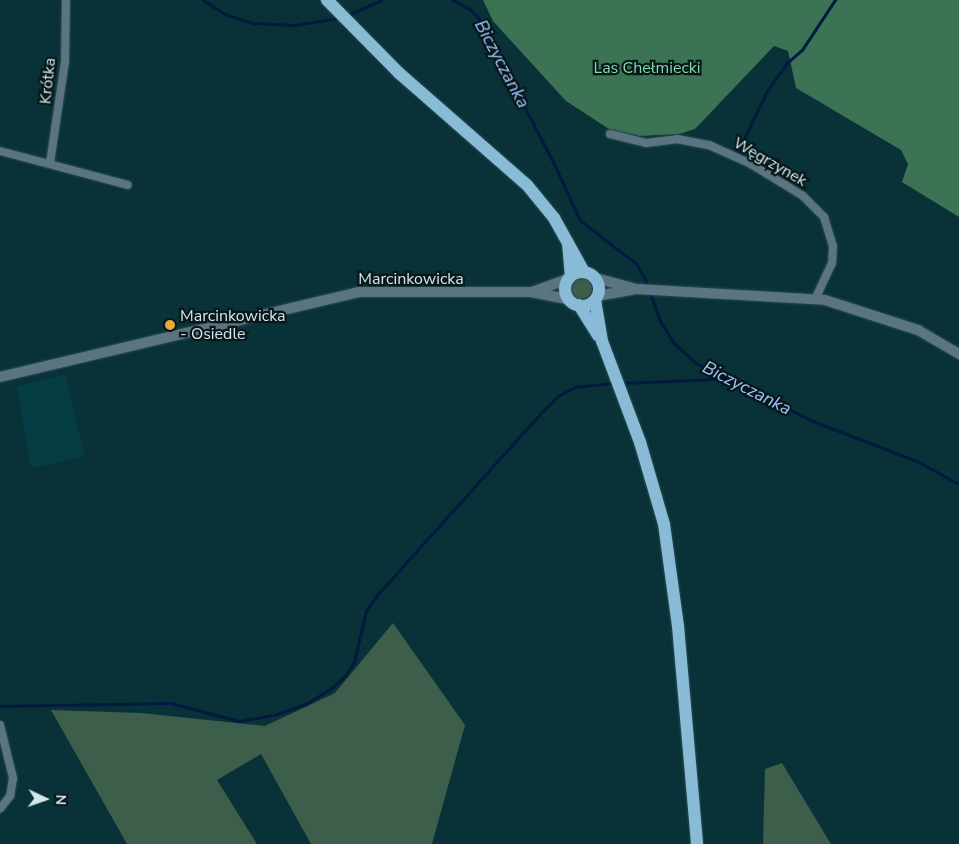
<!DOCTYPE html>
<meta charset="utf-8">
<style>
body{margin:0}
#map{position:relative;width:959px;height:844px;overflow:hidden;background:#093238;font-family:"Nunito Sans",sans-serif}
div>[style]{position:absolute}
.built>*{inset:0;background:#053d44}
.green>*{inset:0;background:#3c5e4a}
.round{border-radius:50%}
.forest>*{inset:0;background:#3c7354}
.stream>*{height:2.5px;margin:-1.25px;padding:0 1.25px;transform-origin:1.25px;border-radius:1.25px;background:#021a3f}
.roads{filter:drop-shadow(0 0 1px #294f55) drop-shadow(0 0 1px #294f55)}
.minor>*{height:8px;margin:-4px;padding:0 4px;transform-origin:4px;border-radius:4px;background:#5c7481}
.tertiary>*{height:10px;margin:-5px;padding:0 5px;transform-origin:5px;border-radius:5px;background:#5c7481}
.primary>*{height:12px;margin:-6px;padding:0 6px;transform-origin:6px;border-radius:6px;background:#89bbd7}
.primary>.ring{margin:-6px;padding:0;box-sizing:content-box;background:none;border:12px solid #89bbd7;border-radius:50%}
.dots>*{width:14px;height:14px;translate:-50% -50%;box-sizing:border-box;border:2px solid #08171a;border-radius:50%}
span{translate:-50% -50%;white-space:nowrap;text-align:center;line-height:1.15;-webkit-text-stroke:4.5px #08171a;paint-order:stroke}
.park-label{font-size:16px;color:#85d8a8}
.street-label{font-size:16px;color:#d4e8eb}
.poi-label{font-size:16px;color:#d4e8eb}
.left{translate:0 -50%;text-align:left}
.water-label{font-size:18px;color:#a1c5fb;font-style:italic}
.north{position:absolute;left:20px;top:774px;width:50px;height:50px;-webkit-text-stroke:4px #08171a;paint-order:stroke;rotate:93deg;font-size:14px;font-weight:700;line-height:20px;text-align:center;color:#d4e8eb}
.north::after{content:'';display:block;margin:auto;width:18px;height:22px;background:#d4e8eb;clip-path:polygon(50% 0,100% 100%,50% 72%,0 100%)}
</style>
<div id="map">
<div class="built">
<i style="clip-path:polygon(65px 375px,85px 456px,31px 468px,17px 386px)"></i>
</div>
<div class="green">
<i class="round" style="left:570px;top:277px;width:22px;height:22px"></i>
<i style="clip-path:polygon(393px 623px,465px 725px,432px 844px,311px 844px,261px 754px,217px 780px,257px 844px,127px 844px,51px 710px,141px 713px,265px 726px,335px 693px)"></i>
<i style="clip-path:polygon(782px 763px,831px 844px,763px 844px,765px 769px)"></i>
</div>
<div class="forest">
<i style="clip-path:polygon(483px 0,959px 0,959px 217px,902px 182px,908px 164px,901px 150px,796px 88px,788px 51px,774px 46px,695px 129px,679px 134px,640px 136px,609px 129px,566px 101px,493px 21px)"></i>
</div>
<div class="stream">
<i style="left:203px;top:0;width:26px;rotate:32deg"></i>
<i style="left:225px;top:14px;width:29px;rotate:18deg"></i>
<i style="left:253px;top:23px;width:42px;rotate:2.7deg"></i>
<i style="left:295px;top:25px;width:44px;rotate:-9.2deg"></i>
<i style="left:453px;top:0;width:19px;rotate:28deg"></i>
<i style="left:470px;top:9px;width:13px;rotate:45deg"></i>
<i style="left:479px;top:18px;width:165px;rotate:62.7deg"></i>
<i style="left:555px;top:165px;width:60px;rotate:65.6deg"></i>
<i style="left:580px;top:220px;width:72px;rotate:37.7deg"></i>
<i style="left:637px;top:264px;width:26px;rotate:62deg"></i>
<i style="left:348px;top:15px;width:36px;rotate:-24deg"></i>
<i style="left:738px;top:151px;width:67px;rotate:-64.2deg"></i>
<i style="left:767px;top:91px;width:34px;rotate:-54deg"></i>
<i style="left:787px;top:63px;width:20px;rotate:-41deg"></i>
<i style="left:802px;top:50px;width:60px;rotate:-56.6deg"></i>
<i style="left:650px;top:292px;width:32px;rotate:70deg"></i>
<i style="left:661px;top:322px;width:26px;rotate:58deg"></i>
<i style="left:675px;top:344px;width:28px;rotate:42deg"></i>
<i style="left:696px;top:363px;width:131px;rotate:26.4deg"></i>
<i style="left:813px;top:421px;width:114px;rotate:21.1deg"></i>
<i style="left:919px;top:462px;width:46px;rotate:28.8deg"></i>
<i style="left:622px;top:383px;width:94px;rotate:-2.4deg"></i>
<i style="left:716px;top:379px;width:14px;rotate:12deg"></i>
<i style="left:0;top:706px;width:171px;rotate:-1deg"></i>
<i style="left:171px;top:703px;width:70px;rotate:14.8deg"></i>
<i style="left:239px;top:721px;width:39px;rotate:-10deg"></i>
<i style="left:277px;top:714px;width:31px;rotate:-19deg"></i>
<i style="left:306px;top:704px;width:31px;rotate:-32deg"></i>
<i style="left:332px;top:688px;width:18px;rotate:-43deg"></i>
<i style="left:345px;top:676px;width:17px;rotate:-57deg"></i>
<i style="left:354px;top:662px;width:52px;rotate:-76.8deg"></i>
<i style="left:366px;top:611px;width:21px;rotate:-55deg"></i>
<i style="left:378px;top:594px;width:246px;rotate:-48deg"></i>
<i style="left:543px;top:411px;width:21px;rotate:-45deg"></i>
<i style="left:558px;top:396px;width:19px;rotate:-28deg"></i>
<i style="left:575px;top:387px;width:39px;rotate:-6deg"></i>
</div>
<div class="roads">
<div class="minor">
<i style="left:610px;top:134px;width:37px;rotate:14deg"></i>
<i style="left:646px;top:143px;width:31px;rotate:-7deg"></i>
<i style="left:677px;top:139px;width:33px;rotate:11deg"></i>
<i style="left:709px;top:145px;width:46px;rotate:24.3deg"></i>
<i style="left:751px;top:164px;width:61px;rotate:31.6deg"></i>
<i style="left:803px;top:196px;width:30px;rotate:45deg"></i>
<i style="left:824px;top:217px;width:30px;rotate:73deg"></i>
<i style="left:833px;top:246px;width:17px;rotate:93deg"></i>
<i style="left:832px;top:263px;width:40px;rotate:115deg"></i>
<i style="left:0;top:151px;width:132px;rotate:14.9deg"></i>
<i style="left:50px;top:163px;width:102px;rotate:-81.6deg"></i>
<i style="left:65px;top:62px;width:62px;rotate:-89.1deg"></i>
<i style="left:0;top:725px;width:55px;rotate:76.2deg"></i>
<i style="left:13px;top:778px;width:18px;rotate:99deg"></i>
<i style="left:10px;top:796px;width:16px;rotate:128deg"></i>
</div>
<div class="tertiary">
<i style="left:596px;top:278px;width:41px;rotate:15.4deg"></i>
<i style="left:636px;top:289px;width:189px;rotate:3.3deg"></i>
<i style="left:825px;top:300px;width:98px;rotate:17.9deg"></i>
<i style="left:918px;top:330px;width:48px;rotate:30.3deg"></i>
<i style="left:532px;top:292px;width:38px;rotate:-20deg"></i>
<i style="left:597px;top:296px;width:36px;rotate:-10deg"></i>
<i style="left:0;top:377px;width:370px;rotate:-13.3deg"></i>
<i style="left:360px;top:292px;width:171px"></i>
<i style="left:531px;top:292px;width:38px;rotate:11deg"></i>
</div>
<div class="primary">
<i style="left:327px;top:0;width:103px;rotate:45.4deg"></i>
<i style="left:399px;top:73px;width:170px;rotate:41.2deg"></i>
<i style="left:527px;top:185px;width:43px;rotate:50.7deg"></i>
<i style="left:554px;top:218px;width:62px;rotate:60.9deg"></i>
<i style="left:568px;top:243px;width:33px;rotate:85deg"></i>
<i class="ring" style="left:565px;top:272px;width:22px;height:22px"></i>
<i style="left:595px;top:300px;width:42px;rotate:80.3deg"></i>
<i style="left:602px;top:341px;width:108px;rotate:69.4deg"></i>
<i style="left:640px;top:442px;width:85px;rotate:73.7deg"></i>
<i style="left:664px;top:524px;width:103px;rotate:82.2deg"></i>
<i style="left:678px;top:626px;width:219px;rotate:85deg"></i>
<i style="left:579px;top:305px;width:36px;rotate:58deg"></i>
</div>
</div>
<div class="dots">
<i style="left:170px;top:325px;background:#e5ad35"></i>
</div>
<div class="park-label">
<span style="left:647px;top:68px">Las Chełmiecki</span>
</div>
<div class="street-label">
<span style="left:48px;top:81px;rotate:-84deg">Krótka</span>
<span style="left:770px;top:162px;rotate:30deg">Węgrzynek</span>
<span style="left:411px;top:279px">Marcinkowicka</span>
</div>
<div class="poi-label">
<span class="left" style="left:180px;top:325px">Marcinkowicka<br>- Osiedle</span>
</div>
<div class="water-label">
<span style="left:502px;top:64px;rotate:62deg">Biczyczanka</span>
<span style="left:747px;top:388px;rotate:27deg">Biczyczanka</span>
</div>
<div class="north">N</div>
</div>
